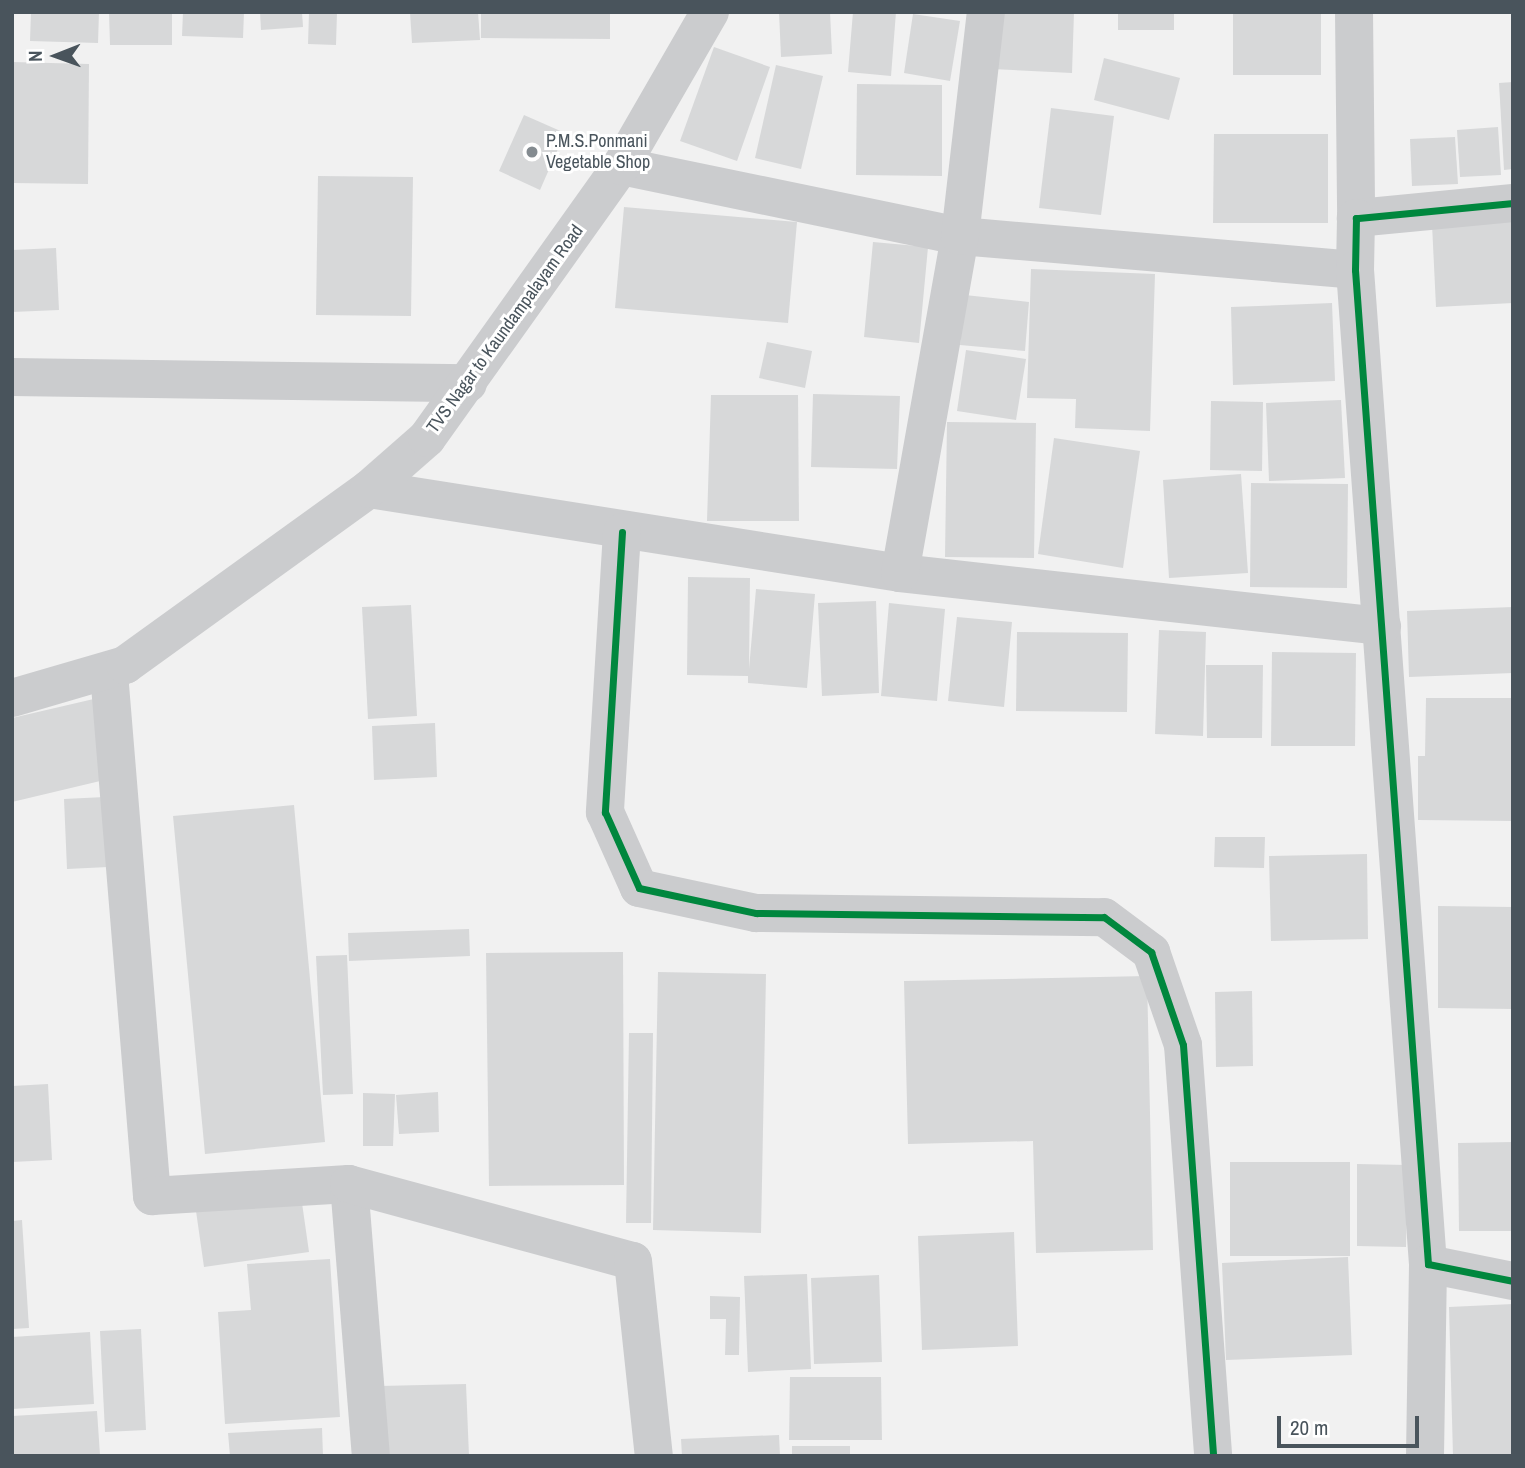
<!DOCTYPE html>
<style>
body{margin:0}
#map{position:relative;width:1525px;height:1468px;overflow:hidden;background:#f1f1f1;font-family:"Archivo Narrow",sans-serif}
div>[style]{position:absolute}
.building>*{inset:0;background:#d7d8d9}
.minor>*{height:38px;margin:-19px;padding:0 19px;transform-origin:19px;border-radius:19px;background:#cbccce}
.cycleway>*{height:7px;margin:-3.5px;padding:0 3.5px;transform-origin:3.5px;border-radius:3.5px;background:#00873e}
.dots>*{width:19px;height:19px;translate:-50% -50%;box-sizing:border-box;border:4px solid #fff;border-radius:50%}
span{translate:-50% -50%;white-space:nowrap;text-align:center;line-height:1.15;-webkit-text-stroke:6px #fff;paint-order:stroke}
.poi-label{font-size:18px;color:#49545c}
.left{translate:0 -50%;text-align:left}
.street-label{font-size:18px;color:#49545c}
.frame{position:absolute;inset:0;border:14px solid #49545c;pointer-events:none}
.north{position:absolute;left:21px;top:21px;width:70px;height:70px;-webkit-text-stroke:5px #fff;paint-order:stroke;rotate:269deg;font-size:19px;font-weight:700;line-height:28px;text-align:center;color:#49545c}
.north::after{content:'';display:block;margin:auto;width:24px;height:32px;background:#49545c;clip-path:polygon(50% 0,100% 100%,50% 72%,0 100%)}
.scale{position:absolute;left:1277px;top:1416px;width:142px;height:32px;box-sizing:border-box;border:4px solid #49545c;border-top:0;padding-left:9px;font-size:21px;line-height:24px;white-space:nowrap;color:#49545c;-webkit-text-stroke:5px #fff;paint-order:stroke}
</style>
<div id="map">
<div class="building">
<i style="clip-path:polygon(31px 12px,99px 12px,98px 43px,30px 41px)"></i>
<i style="clip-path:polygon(109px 12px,172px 12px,172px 45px,110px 45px)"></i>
<i style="clip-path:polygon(183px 12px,244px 12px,243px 38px,182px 36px)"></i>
<i style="clip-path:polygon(260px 12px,302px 12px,303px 27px,261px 30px)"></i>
<i style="clip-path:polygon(309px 12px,337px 12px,336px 45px,308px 44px)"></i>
<i style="clip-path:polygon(410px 12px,478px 12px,480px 40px,412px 43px)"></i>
<i style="clip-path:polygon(481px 12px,610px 12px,610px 39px,481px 38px)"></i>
<i style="clip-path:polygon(779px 12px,830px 12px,832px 54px,781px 57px)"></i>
<i style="clip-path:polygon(853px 12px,896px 12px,891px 76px,848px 72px)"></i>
<i style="clip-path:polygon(995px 12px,1074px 12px,1072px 73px,992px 69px)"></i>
<i style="clip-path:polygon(1118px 12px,1174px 12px,1174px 30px,1118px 30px)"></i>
<i style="clip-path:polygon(1233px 12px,1321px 12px,1321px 75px,1233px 75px)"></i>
<i style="clip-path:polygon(913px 14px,960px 21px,950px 81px,904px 73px)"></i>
<i style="clip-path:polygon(714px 47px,770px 67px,737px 161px,680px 141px)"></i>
<i style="clip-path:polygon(1104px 58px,1180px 78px,1169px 120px,1094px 100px)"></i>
<i style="clip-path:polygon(12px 62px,89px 64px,88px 184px,12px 183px)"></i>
<i style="clip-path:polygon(776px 65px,823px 76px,801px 169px,755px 158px)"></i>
<i style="clip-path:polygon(1513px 82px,1513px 169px,1504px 170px,1499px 83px)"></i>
<i style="clip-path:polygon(857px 84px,942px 85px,942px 176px,856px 175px)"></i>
<i style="clip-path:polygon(1051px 108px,1114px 116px,1101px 215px,1039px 208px)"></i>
<i style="clip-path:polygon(524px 115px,565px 133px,540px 190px,499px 171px)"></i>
<i style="clip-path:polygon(1498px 127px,1501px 175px,1460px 177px,1457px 130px)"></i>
<i style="clip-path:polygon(1214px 134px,1328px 134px,1328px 223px,1213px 223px)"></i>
<i style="clip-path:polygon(1455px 137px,1458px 184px,1412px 186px,1410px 139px)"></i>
<i style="clip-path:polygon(318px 176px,413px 177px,411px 316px,316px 315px)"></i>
<i style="clip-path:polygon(624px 207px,797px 222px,788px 323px,615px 308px)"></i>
<i style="clip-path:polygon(1513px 220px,1513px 303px,1436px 307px,1432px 224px)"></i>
<i style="clip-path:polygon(873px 242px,928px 247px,919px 343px,864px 337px)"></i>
<i style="clip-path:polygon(56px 248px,59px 310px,12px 312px,12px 250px)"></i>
<i style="clip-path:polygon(1031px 269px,1155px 274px,1150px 431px,1075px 428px,1076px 399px,1027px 398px)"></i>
<i style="clip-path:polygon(965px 295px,1029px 302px,1025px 351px,960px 345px)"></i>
<i style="clip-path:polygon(1332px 303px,1335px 381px,1233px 385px,1231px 307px)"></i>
<i style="clip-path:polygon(767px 342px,812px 351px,805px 388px,759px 378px)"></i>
<i style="clip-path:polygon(966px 350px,1026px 359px,1016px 420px,957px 411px)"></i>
<i style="clip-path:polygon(813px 394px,900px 396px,897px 469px,811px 467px)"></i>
<i style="clip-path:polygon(711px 395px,798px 395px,799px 521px,707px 521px)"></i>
<i style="clip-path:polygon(1341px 400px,1345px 478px,1269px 481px,1266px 403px)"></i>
<i style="clip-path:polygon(1211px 401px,1263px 402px,1262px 471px,1210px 470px)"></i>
<i style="clip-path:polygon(947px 422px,1036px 423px,1034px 558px,945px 557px)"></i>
<i style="clip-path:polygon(1054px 438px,1140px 451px,1123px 568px,1038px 554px)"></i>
<i style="clip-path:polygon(1241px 474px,1248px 573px,1169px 578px,1163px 480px)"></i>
<i style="clip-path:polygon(1251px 483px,1348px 484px,1347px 588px,1250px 587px)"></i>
<i style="clip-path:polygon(688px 577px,750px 578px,749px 669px,756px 589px,815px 594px,807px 688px,748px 683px,748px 676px,687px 675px)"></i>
<i style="clip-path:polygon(876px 601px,879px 693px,822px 696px,818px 603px)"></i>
<i style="clip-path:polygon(889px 603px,945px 609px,937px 701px,881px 696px)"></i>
<i style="clip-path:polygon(411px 605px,417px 716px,368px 719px,362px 607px)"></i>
<i style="clip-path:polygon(1513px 607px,1513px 673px,1409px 677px,1407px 611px)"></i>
<i style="clip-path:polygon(957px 617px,1012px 622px,1004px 707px,948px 701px)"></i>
<i style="clip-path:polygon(1159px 630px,1206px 632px,1203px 736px,1155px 734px)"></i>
<i style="clip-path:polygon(1017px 632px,1128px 633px,1127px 712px,1016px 711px)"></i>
<i style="clip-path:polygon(1272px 652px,1356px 653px,1355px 746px,1271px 746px)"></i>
<i style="clip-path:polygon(1206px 665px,1263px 665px,1262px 738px,1207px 738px)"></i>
<i style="clip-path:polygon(98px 698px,117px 777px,12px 802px,12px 718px)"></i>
<i style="clip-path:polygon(1426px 698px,1513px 698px,1513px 821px,1418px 820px,1418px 756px,1425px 756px)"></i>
<i style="clip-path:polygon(435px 723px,437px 777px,374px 780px,372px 726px)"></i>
<i style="clip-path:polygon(105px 797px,108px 867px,67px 869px,64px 799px)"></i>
<i style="clip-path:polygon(294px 805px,325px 1142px,205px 1154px,173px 816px)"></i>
<i style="clip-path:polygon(1215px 837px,1265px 837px,1264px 868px,1214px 867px)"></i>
<i style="clip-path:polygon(1367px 854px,1368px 939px,1271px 941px,1269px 856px)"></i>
<i style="clip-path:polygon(1438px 906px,1513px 907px,1513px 1009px,1438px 1008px)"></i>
<i style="clip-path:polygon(469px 929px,470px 956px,349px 961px,348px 933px)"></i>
<i style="clip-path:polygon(623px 952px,624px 1185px,489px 1186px,486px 953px)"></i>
<i style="clip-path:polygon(347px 955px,353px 1094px,323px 1095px,316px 956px)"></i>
<i style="clip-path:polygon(658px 972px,766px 974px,761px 1233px,653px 1230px)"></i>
<i style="clip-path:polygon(1147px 976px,1153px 1250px,1036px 1253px,1033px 1141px,908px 1144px,904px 981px)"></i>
<i style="clip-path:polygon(1252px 991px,1253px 1066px,1216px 1067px,1215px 992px)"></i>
<i style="clip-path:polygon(629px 1033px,653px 1033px,651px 1223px,626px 1223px)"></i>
<i style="clip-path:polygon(48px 1084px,52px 1160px,12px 1162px,12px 1086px)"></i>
<i style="clip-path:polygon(438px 1092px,439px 1132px,399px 1134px,396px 1095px)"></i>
<i style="clip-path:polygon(363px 1093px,395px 1094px,393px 1146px,363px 1146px)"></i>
<i style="clip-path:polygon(1513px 1142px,1513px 1231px,1459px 1231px,1458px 1143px)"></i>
<i style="clip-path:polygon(1230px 1162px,1350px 1162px,1350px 1256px,1230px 1256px)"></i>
<i style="clip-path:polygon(1357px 1164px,1407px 1165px,1406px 1247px,1357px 1246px)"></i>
<i style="clip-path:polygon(301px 1196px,309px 1252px,204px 1267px,196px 1211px)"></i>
<i style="clip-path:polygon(22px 1220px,29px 1328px,12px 1329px,12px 1221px)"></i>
<i style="clip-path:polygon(1014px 1232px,1018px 1346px,922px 1350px,918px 1236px)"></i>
<i style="clip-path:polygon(1348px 1257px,1352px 1355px,1226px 1360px,1222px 1263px)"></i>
<i style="clip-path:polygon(330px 1259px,340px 1417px,225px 1424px,218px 1312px,251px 1310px,247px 1264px)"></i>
<i style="clip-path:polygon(807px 1274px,811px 1369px,748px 1372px,744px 1276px)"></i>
<i style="clip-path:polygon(879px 1275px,882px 1362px,814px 1364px,811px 1278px)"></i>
<i style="clip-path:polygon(710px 1296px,740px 1297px,739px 1355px,725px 1355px,726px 1319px,710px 1319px)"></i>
<i style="clip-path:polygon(1513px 1304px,1513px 1456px,1453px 1456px,1449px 1307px)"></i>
<i style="clip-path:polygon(141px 1329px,146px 1430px,105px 1432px,100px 1331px)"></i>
<i style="clip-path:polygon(90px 1332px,94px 1404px,12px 1409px,12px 1337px)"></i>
<i style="clip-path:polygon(790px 1377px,881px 1377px,882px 1440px,789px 1440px)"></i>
<i style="clip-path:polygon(466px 1384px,469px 1456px,383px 1456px,380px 1386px)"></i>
<i style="clip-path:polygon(97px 1411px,100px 1455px,12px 1456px,12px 1416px)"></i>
<i style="clip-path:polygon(322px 1428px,323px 1456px,230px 1456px,228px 1433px)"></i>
<i style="clip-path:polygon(779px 1435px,780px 1456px,682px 1456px,681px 1439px)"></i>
<i style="clip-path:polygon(792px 1446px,850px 1446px,850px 1456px,792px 1456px)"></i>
</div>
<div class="minor">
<i style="left:1354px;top:12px;width:206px;rotate:89.4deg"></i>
<i style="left:621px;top:166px;width:346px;rotate:11.7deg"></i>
<i style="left:960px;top:236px;width:396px;rotate:4.9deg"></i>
<i style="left:1513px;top:203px;width:158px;rotate:174.5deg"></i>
<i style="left:1356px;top:218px;width:52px;rotate:91.1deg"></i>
<i style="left:1355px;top:270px;width:997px;rotate:85.8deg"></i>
<i style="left:1428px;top:1264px;width:87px;rotate:11.3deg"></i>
<i style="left:12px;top:377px;width:456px;rotate:0.8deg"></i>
<i style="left:369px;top:489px;width:538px;rotate:8.99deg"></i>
<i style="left:900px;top:573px;width:485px;rotate:6.3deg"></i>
<i style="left:622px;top:532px;width:281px;rotate:93.5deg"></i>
<i style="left:605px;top:812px;width:83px;rotate:65.9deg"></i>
<i style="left:639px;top:888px;width:120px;rotate:12.1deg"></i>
<i style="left:756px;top:913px;width:348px;rotate:0.7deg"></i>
<i style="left:1104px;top:917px;width:59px;rotate:36.7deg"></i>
<i style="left:1151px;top:952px;width:98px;rotate:71deg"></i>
<i style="left:1183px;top:1045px;width:412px;rotate:85.8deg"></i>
<i style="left:900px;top:573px;width:342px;rotate:-79.9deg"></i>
<i style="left:960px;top:236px;width:226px;rotate:-83.4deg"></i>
<i style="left:109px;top:673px;width:525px;rotate:85.3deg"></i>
<i style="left:152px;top:1196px;width:197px;rotate:-3.5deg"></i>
<i style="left:349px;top:1184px;width:273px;rotate:85.4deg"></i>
<i style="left:12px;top:698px;width:118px;rotate:-16.3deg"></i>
<i style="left:125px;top:665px;width:301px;rotate:-35.8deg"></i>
<i style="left:369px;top:489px;width:77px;rotate:-41.3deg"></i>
<i style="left:427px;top:438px;width:334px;rotate:-54.5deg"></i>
<i style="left:621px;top:166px;width:178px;rotate:-60deg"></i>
<i style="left:349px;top:1184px;width:294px;rotate:15.2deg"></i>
<i style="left:633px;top:1261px;width:196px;rotate:83.9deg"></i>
<i style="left:1425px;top:1456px;width:192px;rotate:-89.1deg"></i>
</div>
<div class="cycleway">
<i style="left:1513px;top:203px;width:158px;rotate:174.5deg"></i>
<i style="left:1356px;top:218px;width:52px;rotate:91.1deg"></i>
<i style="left:1355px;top:270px;width:997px;rotate:85.8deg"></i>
<i style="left:1428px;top:1264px;width:87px;rotate:11.3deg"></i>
<i style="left:622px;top:532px;width:281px;rotate:93.5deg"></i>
<i style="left:605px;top:812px;width:83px;rotate:65.9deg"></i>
<i style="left:639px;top:888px;width:120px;rotate:12.1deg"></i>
<i style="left:756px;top:913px;width:348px;rotate:0.7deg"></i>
<i style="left:1104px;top:917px;width:59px;rotate:36.7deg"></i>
<i style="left:1151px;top:952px;width:98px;rotate:71deg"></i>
<i style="left:1183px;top:1045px;width:412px;rotate:85.8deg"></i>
</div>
<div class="dots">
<i style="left:532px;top:152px;background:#848b90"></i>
</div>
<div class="poi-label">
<span class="left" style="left:546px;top:152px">P.M.S.Ponmani<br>Vegetable Shop</span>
</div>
<div class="street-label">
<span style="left:505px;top:329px;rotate:-54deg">TVS Nagar to Kaundampalayam Road</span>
</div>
<div class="frame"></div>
<div class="north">N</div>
<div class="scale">20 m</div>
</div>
